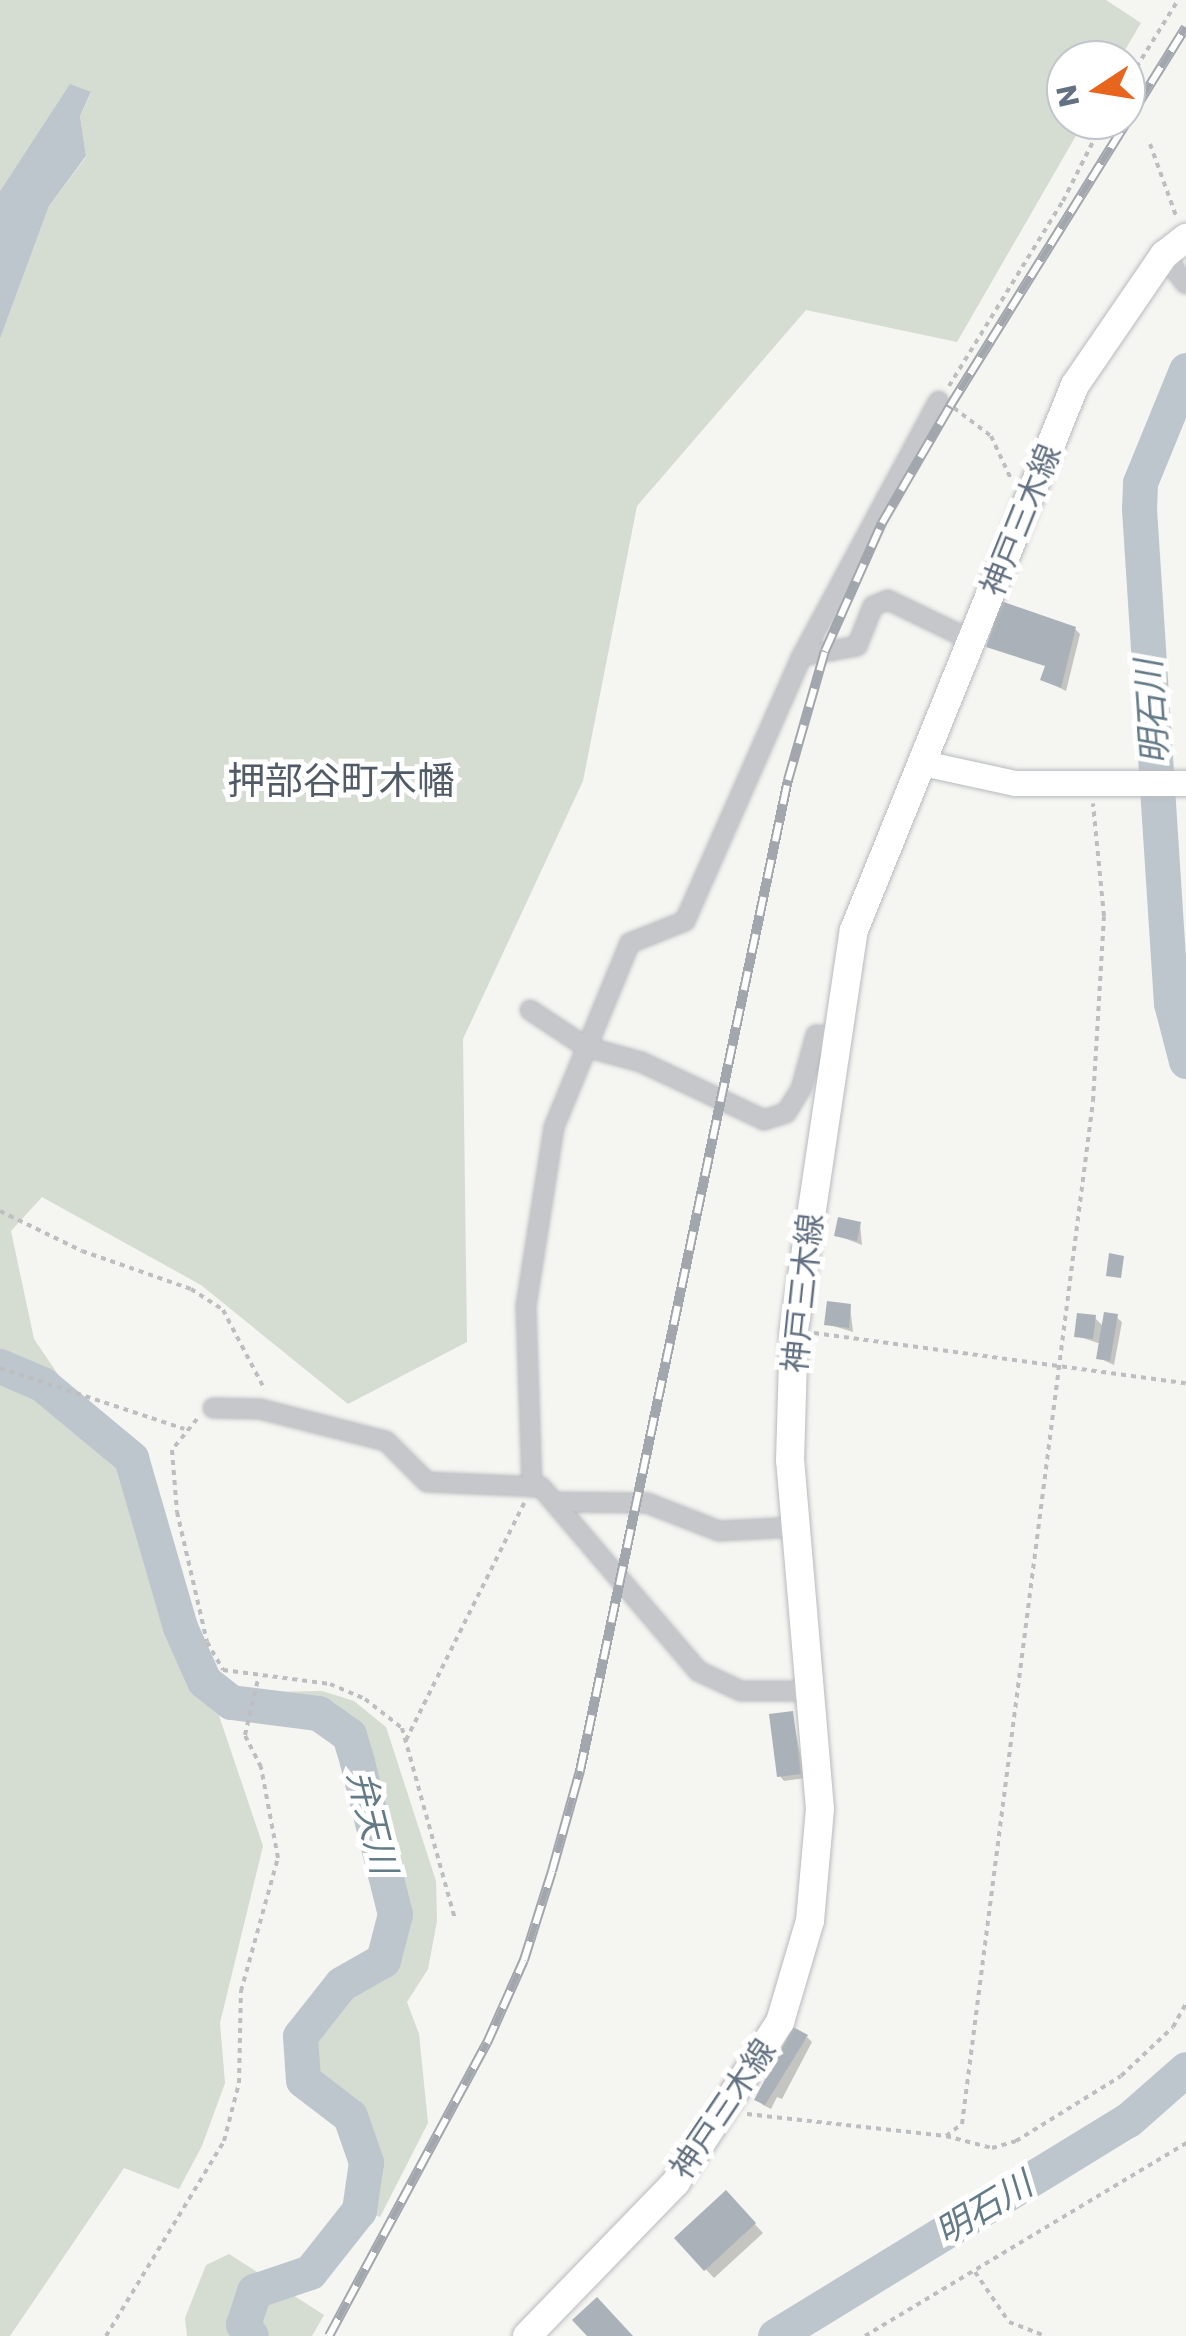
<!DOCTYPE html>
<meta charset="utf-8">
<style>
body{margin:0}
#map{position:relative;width:1186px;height:2336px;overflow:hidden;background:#f5f5f1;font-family:Poppins,"Noto Sans JP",sans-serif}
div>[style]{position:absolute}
.green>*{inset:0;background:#d5dcd2}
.water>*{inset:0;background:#bdc6cd}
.shadow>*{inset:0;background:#0003}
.river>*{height:35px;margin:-17.5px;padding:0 17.5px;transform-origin:17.5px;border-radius:17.5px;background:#bdc6cd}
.building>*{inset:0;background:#aab1b8}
.path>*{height:4px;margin-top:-2px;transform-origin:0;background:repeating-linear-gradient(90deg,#bcbec0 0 5px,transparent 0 10px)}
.roads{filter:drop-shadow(0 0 2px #b7babf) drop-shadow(0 0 2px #b7babf)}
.street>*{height:18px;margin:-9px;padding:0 9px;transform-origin:9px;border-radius:9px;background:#c5c7cb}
.secondary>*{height:25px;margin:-12.5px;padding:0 12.5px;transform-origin:12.5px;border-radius:12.5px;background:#fff}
.primary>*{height:28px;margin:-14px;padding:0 14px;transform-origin:14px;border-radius:14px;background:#fff}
.rail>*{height:10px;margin-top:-5px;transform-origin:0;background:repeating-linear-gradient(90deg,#fff 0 19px,#a2a7ae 0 38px);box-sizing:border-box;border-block:2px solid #a2a7ae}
span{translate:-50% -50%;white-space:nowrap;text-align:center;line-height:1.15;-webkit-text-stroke:10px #fff;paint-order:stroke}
.street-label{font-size:32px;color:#637183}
.water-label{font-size:35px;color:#637a87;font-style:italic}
.quarter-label{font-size:38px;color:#515b68}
.north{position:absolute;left:1046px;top:40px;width:100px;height:100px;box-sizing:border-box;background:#fff;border:2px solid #c1c6cd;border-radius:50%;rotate:258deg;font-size:28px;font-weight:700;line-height:40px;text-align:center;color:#637183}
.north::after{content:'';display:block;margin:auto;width:35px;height:45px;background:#e8651e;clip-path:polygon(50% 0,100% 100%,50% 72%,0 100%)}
</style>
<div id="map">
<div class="green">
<i style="clip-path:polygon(0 0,1106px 0,1141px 23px,1119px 60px,1066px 60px,1066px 120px,1085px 120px,957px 342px,806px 310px,637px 506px,583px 781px,463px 1039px,467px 1342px,348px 1404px,201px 1285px,42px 1197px,11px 1231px,34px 1339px,149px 1508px,263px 1846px,220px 2023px,225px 2083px,202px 2146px,179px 2189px,124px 2168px,10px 2336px,0 2336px,0 339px,49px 206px,86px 157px,80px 116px,91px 93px,70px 85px,0 191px)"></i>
<i style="clip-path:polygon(322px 1691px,354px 1701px,386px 1727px,436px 1881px,437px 1921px,428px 1969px,407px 2002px,419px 2034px,428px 2123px,380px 2217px,369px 2213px,378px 2156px,354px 2111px,318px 2081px,308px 2042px,340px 1996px,396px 1956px,403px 1893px,369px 1765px,345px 1723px,320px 1706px,261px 1702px,260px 1692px)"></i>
<i style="clip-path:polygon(229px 2254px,324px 2315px,312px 2336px,187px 2336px,185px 2318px,206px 2265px)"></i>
</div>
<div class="water">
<i style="clip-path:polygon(70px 84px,91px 92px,80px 116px,86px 156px,49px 206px,0 339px,0 191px)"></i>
</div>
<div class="shadow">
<i style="clip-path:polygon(1075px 629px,1080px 634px,1066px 691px,1043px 679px)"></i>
<i style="clip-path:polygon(860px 1224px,862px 1245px,836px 1235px)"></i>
<i style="clip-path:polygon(850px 1306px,853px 1332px,827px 1324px)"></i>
<i style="clip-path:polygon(1116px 1317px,1122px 1322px,1114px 1365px,1099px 1358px,1101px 1344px,1077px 1336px,1095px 1318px,1104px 1327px)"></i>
<i style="clip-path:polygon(792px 1713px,805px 1778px,784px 1781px,779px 1775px)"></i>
<i style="clip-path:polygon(807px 2037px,812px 2042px,782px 2099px,777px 2097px,771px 2109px,763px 2105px,757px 2100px)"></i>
<i style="clip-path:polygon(726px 2193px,763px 2233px,714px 2278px,677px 2239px)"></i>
</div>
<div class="river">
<i style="left:1186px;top:370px;width:122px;rotate:112.2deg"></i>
<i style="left:1140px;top:483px;width:26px;rotate:92deg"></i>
<i style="left:1139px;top:509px;width:495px;rotate:86.3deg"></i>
<i style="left:1171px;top:1003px;width:60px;rotate:75.5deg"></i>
<i style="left:0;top:1366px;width:46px;rotate:23.2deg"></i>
<i style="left:42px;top:1384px;width:116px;rotate:39.7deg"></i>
<i style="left:131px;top:1458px;width:176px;rotate:73.8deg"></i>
<i style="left:180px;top:1627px;width:59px;rotate:66deg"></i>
<i style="left:204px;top:1681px;width:34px;rotate:38deg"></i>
<i style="left:231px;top:1702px;width:88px;rotate:7.2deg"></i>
<i style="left:318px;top:1713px;width:38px;rotate:35deg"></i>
<i style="left:349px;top:1735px;width:28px;rotate:73deg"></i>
<i style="left:357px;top:1762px;width:157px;rotate:76deg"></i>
<i style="left:395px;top:1914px;width:48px;rotate:104.6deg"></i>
<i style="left:383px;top:1960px;width:48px;rotate:150.3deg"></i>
<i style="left:341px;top:1984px;width:66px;rotate:128.3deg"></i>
<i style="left:300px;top:2036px;width:44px;rotate:86.1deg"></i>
<i style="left:303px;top:2080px;width:59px;rotate:37.5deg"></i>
<i style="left:350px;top:2116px;width:49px;rotate:70.8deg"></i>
<i style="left:366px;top:2162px;width:49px;rotate:98.3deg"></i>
<i style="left:359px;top:2210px;width:79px;rotate:128.3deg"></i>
<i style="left:310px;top:2272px;width:59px;rotate:161.3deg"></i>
<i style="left:254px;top:2291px;width:35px;rotate:108deg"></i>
<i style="left:243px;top:2324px;width:14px;rotate:56deg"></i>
<i style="left:775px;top:2336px;width:414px;rotate:-31.5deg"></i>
<i style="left:1128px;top:2120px;width:77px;rotate:-41.3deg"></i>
</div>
<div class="building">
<i style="clip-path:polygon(1001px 601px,1076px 627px,1061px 688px,1040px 680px,1045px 666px,986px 647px)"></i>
<i style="clip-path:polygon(838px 1217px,861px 1222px,857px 1241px,834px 1236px)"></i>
<i style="clip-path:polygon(1109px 1253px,1124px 1256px,1121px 1278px,1106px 1276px)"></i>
<i style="clip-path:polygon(827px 1301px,851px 1304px,849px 1328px,824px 1325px)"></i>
<i style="clip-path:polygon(1104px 1312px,1118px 1314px,1110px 1361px,1096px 1359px)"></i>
<i style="clip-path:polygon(1077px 1313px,1096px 1315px,1093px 1339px,1074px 1337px)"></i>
<i style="clip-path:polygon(793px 1711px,801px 1774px,777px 1777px,769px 1714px)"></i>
<i style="clip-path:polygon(793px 2027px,808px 2035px,765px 2105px,754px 2100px)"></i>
<i style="clip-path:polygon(726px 2190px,756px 2223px,704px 2271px,674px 2238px)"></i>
<i style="clip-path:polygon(597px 2297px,633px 2336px,587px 2336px,572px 2320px)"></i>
</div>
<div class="path">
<i style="left:1126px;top:84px;width:99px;rotate:-58.2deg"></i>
<i style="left:1150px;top:144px;width:77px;rotate:70.1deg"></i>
<i style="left:949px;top:386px;width:217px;rotate:-58.4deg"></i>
<i style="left:1063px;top:201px;width:91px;rotate:-63.2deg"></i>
<i style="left:954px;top:408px;width:46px;rotate:37.1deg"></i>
<i style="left:991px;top:436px;width:47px;rotate:65.1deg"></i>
<i style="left:0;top:1211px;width:91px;rotate:26deg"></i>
<i style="left:82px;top:1251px;width:115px;rotate:19.2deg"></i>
<i style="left:191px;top:1289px;width:38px;rotate:33deg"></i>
<i style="left:223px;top:1310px;width:90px;rotate:62.3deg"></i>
<i style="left:814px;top:1333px;width:375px;rotate:7.7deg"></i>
<i style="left:0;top:1368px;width:194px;rotate:18.3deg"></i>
<i style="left:197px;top:1419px;width:40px;rotate:129deg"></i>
<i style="left:172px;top:1450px;width:62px;rotate:85.4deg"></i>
<i style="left:177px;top:1512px;width:133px;rotate:77deg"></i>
<i style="left:207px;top:1642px;width:32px;rotate:60deg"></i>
<i style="left:223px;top:1670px;width:108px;rotate:7.5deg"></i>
<i style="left:330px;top:1684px;width:38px;rotate:23deg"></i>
<i style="left:365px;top:1699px;width:47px;rotate:38.1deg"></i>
<i style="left:402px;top:1728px;width:198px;rotate:74.5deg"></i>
<i style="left:406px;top:1740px;width:265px;rotate:-63.5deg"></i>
<i style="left:747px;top:2114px;width:200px;rotate:6.3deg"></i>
<i style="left:946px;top:2136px;width:20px;rotate:-37deg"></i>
<i style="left:962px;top:2124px;width:1031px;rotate:-82.7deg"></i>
<i style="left:1093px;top:1101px;width:185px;rotate:-86.6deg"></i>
<i style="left:1104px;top:916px;width:113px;rotate:-95.6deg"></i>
<i style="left:946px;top:2136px;width:48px;rotate:14.6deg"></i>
<i style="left:992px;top:2148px;width:25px;rotate:-16deg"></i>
<i style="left:1016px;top:2141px;width:123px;rotate:-31.8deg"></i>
<i style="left:1121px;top:2076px;width:71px;rotate:-43.3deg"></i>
<i style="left:1173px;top:2027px;width:26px;rotate:-61deg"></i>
<i style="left:975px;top:2272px;width:60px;rotate:55.8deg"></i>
<i style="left:1009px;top:2322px;width:40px;rotate:21deg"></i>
<i style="left:106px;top:2336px;width:228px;rotate:-58.8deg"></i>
<i style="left:224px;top:2141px;width:60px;rotate:-75.5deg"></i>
<i style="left:239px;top:2083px;width:92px;rotate:-88.8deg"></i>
<i style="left:241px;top:1991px;width:138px;rotate:-74.5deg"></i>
<i style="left:278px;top:1858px;width:93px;rotate:-100.6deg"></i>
<i style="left:261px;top:1767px;width:36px;rotate:-117deg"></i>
<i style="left:245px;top:1735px;width:57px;rotate:-76.9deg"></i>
<i style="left:865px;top:2336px;width:375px;rotate:-31deg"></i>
</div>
<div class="roads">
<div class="street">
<i style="left:1164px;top:255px;width:36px;rotate:53deg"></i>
<i style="left:802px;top:656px;width:289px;rotate:-61.8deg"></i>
<i style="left:530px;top:1010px;width:67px;rotate:33.5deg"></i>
<i style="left:586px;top:1047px;width:57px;rotate:15.3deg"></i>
<i style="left:641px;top:1062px;width:136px;rotate:25.2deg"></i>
<i style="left:764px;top:1120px;width:23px;rotate:-18deg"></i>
<i style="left:786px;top:1113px;width:28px;rotate:-58deg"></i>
<i style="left:801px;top:1089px;width:56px;rotate:-74.5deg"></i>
<i style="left:816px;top:1035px;width:22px;rotate:3deg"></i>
<i style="left:213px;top:1408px;width:47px;rotate:1.2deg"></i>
<i style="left:260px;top:1409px;width:130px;rotate:14.3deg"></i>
<i style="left:386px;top:1441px;width:58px;rotate:45deg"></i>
<i style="left:427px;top:1482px;width:114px;rotate:2.5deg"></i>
<i style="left:541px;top:1487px;width:242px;rotate:49.5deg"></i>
<i style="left:698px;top:1671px;width:47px;rotate:24.9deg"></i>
<i style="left:741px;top:1691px;width:73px"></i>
<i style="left:532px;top:1487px;width:181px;rotate:-91.9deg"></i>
<i style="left:526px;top:1306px;width:181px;rotate:-81.1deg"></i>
<i style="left:554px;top:1127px;width:199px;rotate:-67.6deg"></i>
<i style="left:630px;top:943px;width:59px;rotate:-21.8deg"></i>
<i style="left:685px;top:921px;width:290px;rotate:-66.2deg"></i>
<i style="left:802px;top:656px;width:56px;rotate:-10.3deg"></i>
<i style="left:857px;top:646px;width:43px;rotate:-68.2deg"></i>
<i style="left:873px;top:606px;width:16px;rotate:-22deg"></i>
<i style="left:888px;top:600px;width:94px;rotate:25.8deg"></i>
<i style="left:554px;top:1502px;width:93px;rotate:0.6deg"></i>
<i style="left:647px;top:1503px;width:77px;rotate:21.3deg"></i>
<i style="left:719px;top:1531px;width:78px;rotate:-2.9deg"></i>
</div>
<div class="secondary">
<i style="left:923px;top:763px;width:94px;rotate:12.3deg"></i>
<i style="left:1015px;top:783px;width:171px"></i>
</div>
<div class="primary">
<i style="left:527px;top:2336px;width:214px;rotate:-45.9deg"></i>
<i style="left:676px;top:2182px;width:191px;rotate:-57deg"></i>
<i style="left:780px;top:2022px;width:105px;rotate:-73.5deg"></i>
<i style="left:810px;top:1921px;width:112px;rotate:-84.9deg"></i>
<i style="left:820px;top:1809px;width:349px;rotate:-94.9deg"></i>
<i style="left:790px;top:1461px;width:131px;rotate:-88.3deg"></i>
<i style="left:794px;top:1330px;width:404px;rotate:-81.5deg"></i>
<i style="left:854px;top:930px;width:588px;rotate:-67.93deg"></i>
<i style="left:1075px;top:385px;width:158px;rotate:-55.6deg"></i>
<i style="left:1164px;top:255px;width:28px;rotate:-38deg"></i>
</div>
</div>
<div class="rail">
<i style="left:329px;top:2336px;width:333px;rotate:-61.7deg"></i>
<i style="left:487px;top:2043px;width:91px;rotate:-66deg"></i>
<i style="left:524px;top:1960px;width:93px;rotate:-72.5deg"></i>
<i style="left:552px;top:1871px;width:104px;rotate:-74.4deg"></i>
<i style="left:580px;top:1771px;width:1013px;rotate:-78.15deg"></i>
<i style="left:788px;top:780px;width:134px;rotate:-74deg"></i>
<i style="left:825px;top:651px;width:140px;rotate:-66deg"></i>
<i style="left:882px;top:523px;width:135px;rotate:-59.8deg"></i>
<i style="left:950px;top:406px;width:446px;rotate:-58.1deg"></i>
</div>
<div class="street-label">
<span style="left:1021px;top:520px;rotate:-68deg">神戸三木線</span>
<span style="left:803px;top:1293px;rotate:-84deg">神戸三木線</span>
<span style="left:723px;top:2109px;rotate:-56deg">神戸三木線</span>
</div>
<div class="water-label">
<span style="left:1152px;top:712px;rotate:-94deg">明石川</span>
<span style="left:372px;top:1822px;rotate:76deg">弁天川</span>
<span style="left:984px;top:2208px;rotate:-31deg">明石川</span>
</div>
<div class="quarter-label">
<span style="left:341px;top:781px">押部谷町木幡</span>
</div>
<div class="north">N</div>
</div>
